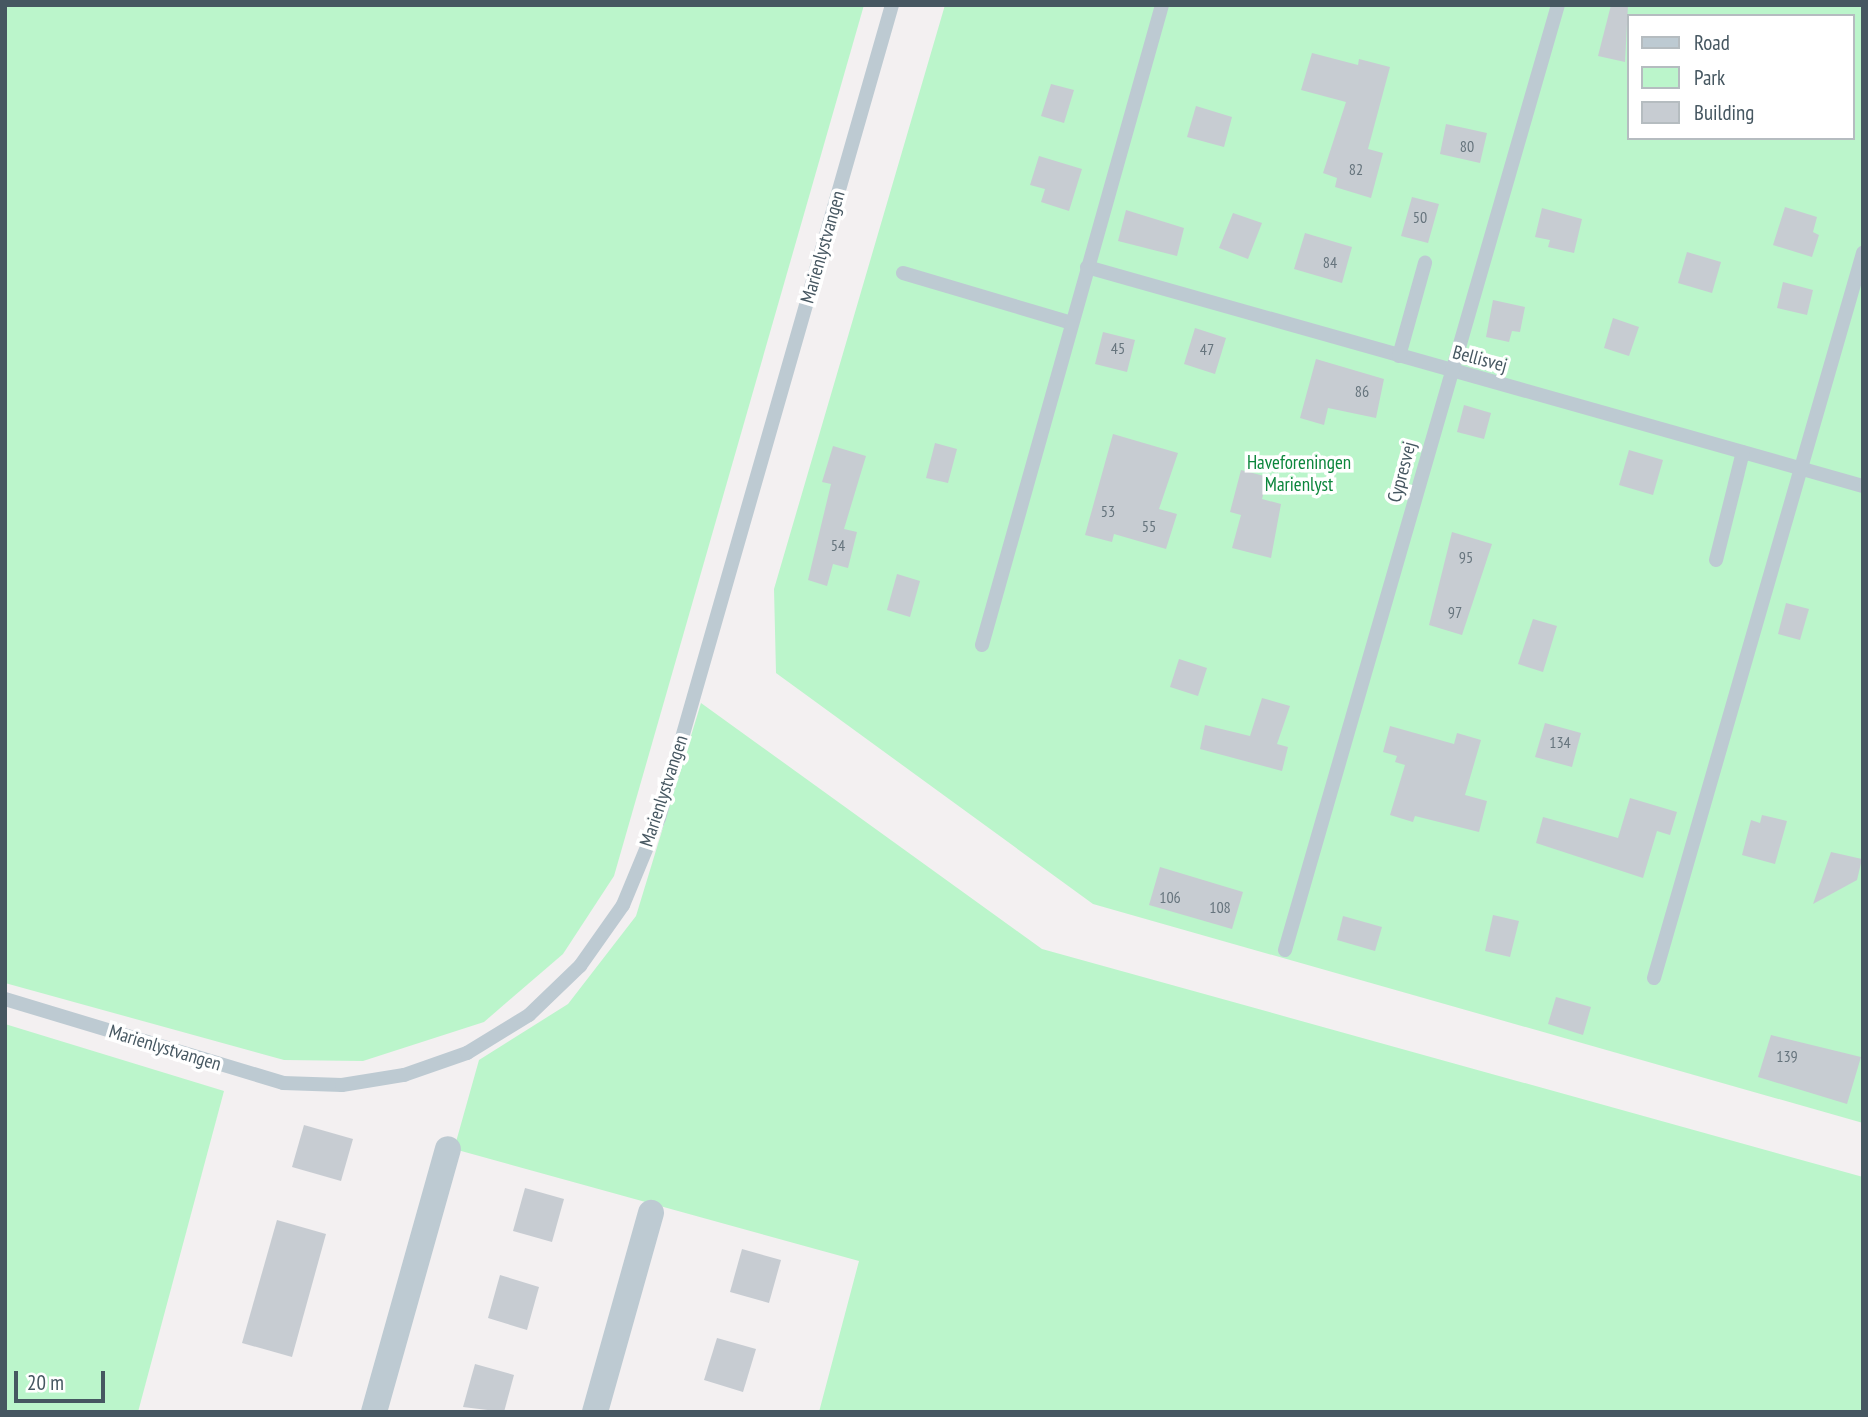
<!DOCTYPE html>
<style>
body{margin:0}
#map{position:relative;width:1868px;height:1417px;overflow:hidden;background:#f3f0f1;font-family:"PT Sans Narrow",sans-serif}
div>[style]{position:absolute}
.green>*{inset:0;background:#bbf5cb}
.building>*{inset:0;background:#c7ccd2}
.lane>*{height:14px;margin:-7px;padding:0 7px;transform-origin:7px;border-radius:7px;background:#bdcad2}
.street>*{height:26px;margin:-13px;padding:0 13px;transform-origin:13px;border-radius:13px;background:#bdcad2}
span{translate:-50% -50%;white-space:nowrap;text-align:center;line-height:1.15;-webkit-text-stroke:7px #fff;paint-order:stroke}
.number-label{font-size:16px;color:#66747d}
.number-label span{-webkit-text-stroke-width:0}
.street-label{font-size:19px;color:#465761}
.park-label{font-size:19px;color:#0c863c}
.frame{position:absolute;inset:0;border:7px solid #465761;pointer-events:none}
.legend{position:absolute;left:1627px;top:14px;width:228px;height:126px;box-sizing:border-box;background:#fff;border:2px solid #b5bcc0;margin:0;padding:9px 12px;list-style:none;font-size:21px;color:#465761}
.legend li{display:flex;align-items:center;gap:14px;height:35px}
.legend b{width:35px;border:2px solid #b5bcc0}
.scale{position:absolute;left:14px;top:1371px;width:91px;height:32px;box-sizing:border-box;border:4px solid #465761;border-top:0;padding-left:9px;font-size:21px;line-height:24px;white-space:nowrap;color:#465761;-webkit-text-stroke:5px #fff;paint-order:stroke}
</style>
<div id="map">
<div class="green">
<i style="clip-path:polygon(5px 5px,864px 5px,614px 876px,563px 954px,484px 1022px,363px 1061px,284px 1060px,5px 983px)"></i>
<i style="clip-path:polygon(evenodd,945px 5px,1863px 5px,1863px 1123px,1093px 904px,776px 673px,774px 589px,945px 5px,1628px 16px,1852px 16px,1852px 138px,1628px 138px,1628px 16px)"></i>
<i style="clip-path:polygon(701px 703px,1042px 949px,1863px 1177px,1863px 1412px,819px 1412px,859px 1261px,454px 1149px,479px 1060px,568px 1004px,636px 916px)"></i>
<i style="clip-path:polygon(5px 1024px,224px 1091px,138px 1412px,5px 1412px)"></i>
</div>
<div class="building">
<i style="clip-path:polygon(1611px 5px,1628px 5px,1625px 62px,1598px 56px)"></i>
<i style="clip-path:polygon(1312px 53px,1358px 65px,1359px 59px,1390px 67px,1368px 149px,1383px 153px,1371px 198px,1335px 187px,1337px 178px,1323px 173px,1346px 102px,1301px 90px)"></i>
<i style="clip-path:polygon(1051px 84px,1074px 90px,1064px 123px,1041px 116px)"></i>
<i style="clip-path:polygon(1196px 106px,1232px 117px,1224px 147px,1187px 137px)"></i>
<i style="clip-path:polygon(1446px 124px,1487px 133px,1480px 163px,1440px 154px)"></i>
<i style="clip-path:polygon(1039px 156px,1082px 169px,1069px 211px,1041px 202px,1045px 189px,1030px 185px)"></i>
<i style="clip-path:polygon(1412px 197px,1439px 204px,1428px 243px,1401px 236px)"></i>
<i style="clip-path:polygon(1785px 207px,1817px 217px,1813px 232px,1819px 235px,1812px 257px,1773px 245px)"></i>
<i style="clip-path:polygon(1542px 208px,1582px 219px,1574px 253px,1548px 247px,1550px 240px,1535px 237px)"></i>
<i style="clip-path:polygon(1126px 210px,1184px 228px,1177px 256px,1118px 241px)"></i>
<i style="clip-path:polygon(1233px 213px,1262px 223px,1248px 259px,1219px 248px)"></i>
<i style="clip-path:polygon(1305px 233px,1352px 247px,1342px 283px,1294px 269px)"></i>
<i style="clip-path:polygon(1687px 252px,1721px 262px,1712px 293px,1678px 283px)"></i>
<i style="clip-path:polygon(1783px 282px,1813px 290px,1807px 315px,1777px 308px)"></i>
<i style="clip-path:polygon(1493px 300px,1525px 307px,1520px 332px,1512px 331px,1509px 342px,1486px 337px)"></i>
<i style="clip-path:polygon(1613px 318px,1639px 327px,1629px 356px,1604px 348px)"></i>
<i style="clip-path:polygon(1195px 328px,1226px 338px,1215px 374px,1184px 364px)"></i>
<i style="clip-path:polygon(1103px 332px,1135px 340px,1127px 372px,1095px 364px)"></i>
<i style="clip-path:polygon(1316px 359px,1384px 379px,1376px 418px,1328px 408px,1324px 425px,1300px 418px)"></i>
<i style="clip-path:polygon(1464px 405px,1491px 413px,1484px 439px,1457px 432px)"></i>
<i style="clip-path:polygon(1113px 434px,1178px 453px,1159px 509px,1177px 514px,1166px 549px,1114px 534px,1112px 542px,1085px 535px)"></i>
<i style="clip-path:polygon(935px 443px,957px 449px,948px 483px,926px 478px)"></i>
<i style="clip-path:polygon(833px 446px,866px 456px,844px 529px,857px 532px,848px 568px,833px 564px,827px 586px,808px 580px,831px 484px,822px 482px)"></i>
<i style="clip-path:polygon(1629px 450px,1663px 460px,1653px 495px,1619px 485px)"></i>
<i style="clip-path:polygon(1241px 470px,1268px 477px,1262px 499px,1281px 504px,1271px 558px,1232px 548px,1241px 515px,1230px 512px)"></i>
<i style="clip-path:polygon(1452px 532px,1492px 544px,1462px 635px,1429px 625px)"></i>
<i style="clip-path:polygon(897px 574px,920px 581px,910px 617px,887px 610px)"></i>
<i style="clip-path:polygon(1786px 603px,1809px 609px,1800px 640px,1778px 634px)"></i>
<i style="clip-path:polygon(1533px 619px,1557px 626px,1543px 672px,1518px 664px)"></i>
<i style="clip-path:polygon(1179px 659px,1207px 668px,1198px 696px,1170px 687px)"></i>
<i style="clip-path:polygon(1262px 698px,1290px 706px,1277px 744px,1288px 747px,1282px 771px,1200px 749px,1205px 725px,1250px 736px)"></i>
<i style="clip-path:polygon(1545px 723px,1581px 733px,1572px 767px,1535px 757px)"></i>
<i style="clip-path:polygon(1390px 726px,1454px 744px,1457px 733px,1481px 740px,1465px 795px,1487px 801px,1479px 832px,1415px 816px,1413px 822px,1390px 815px,1405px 765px,1395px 762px,1397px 756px,1383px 752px)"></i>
<i style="clip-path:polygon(1630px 798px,1677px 812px,1670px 835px,1657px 831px,1643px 878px,1536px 843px,1543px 817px,1618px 838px)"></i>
<i style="clip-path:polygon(1762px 815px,1787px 821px,1775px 864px,1742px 855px,1751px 820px,1760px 823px)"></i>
<i style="clip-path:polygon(1831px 852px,1862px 859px,1857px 880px,1813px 904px)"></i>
<i style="clip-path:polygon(1160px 867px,1243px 892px,1232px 929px,1149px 905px)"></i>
<i style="clip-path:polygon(1493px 915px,1519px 921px,1510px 957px,1485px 951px)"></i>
<i style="clip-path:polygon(1343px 916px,1382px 927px,1375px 951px,1337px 940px)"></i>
<i style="clip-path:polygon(1556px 997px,1591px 1007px,1583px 1035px,1548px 1024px)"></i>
<i style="clip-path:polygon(1771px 1035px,1861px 1057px,1847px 1104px,1758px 1077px)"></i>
<i style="clip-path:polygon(304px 1125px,353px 1139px,341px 1181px,292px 1167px)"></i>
<i style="clip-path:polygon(525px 1188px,564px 1199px,552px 1242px,513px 1231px)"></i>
<i style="clip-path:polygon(277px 1220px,326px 1234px,292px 1357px,242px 1343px)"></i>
<i style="clip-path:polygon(742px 1249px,781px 1260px,769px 1303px,730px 1292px)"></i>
<i style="clip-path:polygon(500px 1275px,539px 1287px,527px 1330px,488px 1318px)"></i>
<i style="clip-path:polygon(717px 1338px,756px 1349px,743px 1392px,704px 1380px)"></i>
<i style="clip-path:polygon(475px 1364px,514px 1375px,504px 1412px,463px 1407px)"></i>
</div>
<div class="lane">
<i style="left:1087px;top:267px;width:806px;rotate:15.76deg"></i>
<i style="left:903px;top:273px;width:176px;rotate:16.5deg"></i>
<i style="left:1399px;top:356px;width:97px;rotate:-74.4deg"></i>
<i style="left:1716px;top:560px;width:111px;rotate:-76deg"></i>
<i style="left:982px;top:645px;width:665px;rotate:-74.29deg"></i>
<i style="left:1285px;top:950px;width:984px;rotate:-73.89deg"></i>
<i style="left:1654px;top:978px;width:755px;rotate:-73.92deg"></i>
<i style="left:5px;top:999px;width:290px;rotate:16.8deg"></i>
<i style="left:283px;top:1083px;width:59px;rotate:1.9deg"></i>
<i style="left:342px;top:1085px;width:63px;rotate:-9.2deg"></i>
<i style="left:404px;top:1075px;width:67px;rotate:-19.2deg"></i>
<i style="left:467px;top:1053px;width:73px;rotate:-31.5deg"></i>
<i style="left:529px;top:1015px;width:71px;rotate:-43.9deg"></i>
<i style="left:580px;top:966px;width:75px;rotate:-54.8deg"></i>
<i style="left:623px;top:905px;width:94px;rotate:-67.5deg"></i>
<i style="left:659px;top:818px;width:846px;rotate:-74.01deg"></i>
</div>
<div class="street">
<i style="left:374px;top:1412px;width:273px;rotate:-74.3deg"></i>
<i style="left:595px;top:1412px;width:207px;rotate:-74.3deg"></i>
</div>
<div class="number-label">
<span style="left:1467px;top:146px">80</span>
<span style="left:1356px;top:169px">82</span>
<span style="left:1420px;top:217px">50</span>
<span style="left:1330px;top:262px">84</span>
<span style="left:1118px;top:348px">45</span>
<span style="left:1207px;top:349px">47</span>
<span style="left:1362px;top:391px">86</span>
<span style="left:1108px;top:511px">53</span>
<span style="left:1149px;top:526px">55</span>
<span style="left:838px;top:545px">54</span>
<span style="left:1466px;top:557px">95</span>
<span style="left:1455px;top:612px">97</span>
<span style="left:1560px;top:742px">134</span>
<span style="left:1170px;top:897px">106</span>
<span style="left:1220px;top:907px">108</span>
<span style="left:1787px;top:1056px">139</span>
</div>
<div class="street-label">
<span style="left:823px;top:247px;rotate:-74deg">Marienlystvangen</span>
<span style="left:1480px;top:359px;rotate:15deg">Bellisvej</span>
<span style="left:1402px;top:472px;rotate:-75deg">Cypresvej</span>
<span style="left:664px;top:791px;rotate:-72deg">Marienlystvangen</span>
<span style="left:165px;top:1048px;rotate:17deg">Marienlystvangen</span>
</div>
<div class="park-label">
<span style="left:1299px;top:474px">Haveforeningen<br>Marienlyst</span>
</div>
<div class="frame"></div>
<ul class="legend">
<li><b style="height:9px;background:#bdcad2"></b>Road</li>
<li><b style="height:19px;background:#bbf5cb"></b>Park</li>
<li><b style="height:19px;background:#c7ccd2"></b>Building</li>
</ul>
<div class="scale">20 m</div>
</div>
